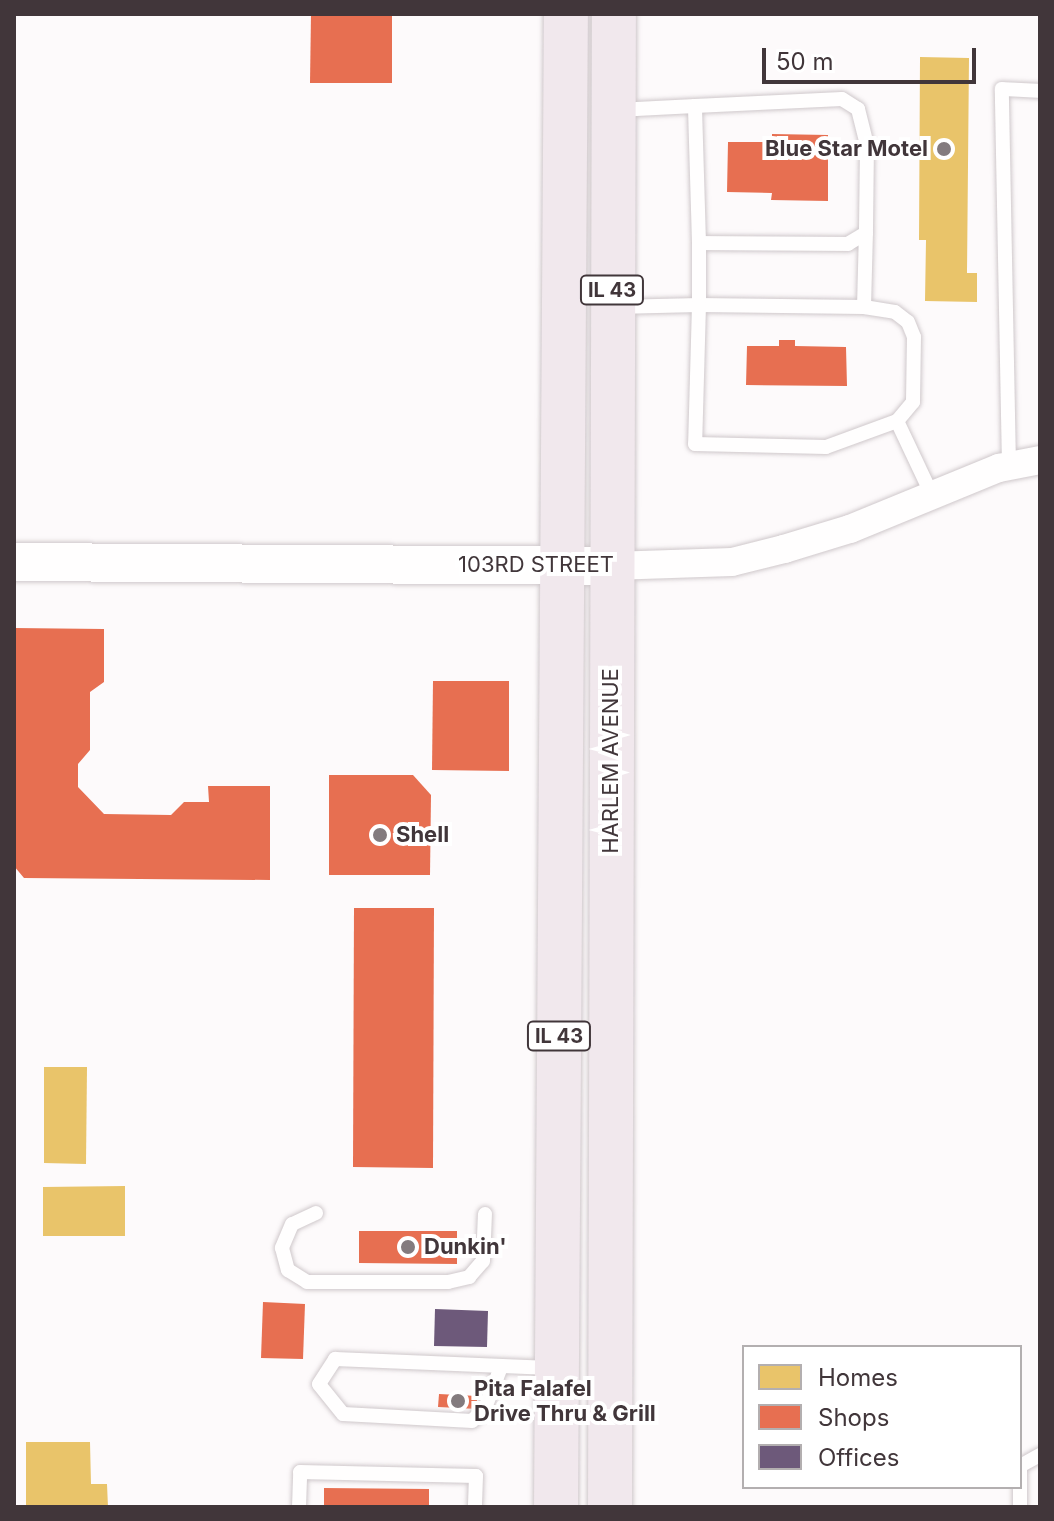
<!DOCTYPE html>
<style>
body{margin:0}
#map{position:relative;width:1054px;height:1521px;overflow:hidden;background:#fdfafb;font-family:Inter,sans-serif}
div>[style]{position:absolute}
.homes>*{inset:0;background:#e9c46a}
.shops>*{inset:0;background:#e76f51}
.offices>*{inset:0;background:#6d597a}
.roads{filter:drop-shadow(0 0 2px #cfc8cb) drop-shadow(0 0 2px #cfc8cb)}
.lane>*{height:14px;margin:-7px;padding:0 7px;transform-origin:7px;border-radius:7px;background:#fffefe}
.street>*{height:28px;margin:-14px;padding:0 14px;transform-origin:14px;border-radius:14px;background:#fffefe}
.secondary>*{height:38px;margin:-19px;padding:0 19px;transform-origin:19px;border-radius:19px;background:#fffefe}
.primary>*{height:44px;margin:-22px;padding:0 22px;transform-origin:22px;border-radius:22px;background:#f1e8ed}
.dots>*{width:22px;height:22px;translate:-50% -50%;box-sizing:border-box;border:4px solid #fff;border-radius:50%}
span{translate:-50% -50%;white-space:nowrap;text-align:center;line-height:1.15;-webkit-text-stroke:8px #fff;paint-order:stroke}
.shield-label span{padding:2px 6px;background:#fff;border:2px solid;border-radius:6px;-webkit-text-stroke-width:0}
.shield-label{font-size:20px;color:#41363a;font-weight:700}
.poi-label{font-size:22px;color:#41363a;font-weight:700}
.right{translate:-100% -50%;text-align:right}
.left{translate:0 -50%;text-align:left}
.street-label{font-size:22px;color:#41363a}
.frame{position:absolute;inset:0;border:16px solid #41363a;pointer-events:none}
.legend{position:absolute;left:742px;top:1345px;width:280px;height:144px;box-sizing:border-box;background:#fff;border:2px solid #b3afb0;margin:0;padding:10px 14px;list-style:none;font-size:24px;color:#41363a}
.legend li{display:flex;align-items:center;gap:16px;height:40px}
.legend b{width:40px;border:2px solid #b3afb0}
.scale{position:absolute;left:762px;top:48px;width:214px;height:36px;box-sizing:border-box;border:4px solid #41363a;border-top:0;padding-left:10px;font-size:24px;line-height:28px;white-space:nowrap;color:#41363a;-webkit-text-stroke:6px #fff;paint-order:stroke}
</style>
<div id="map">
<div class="homes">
<i style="clip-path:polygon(920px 57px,969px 58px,967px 273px,977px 273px,977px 302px,925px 301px,926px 240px,919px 240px)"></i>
<i style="clip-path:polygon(44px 1067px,87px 1067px,86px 1164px,44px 1163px)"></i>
<i style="clip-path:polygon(125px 1186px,125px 1236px,43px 1236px,43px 1187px)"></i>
<i style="clip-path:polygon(26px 1442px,90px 1442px,91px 1484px,107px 1484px,108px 1507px,26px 1506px)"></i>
</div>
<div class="shops">
<i style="clip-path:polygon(311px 14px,392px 14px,392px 83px,310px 83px)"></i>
<i style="clip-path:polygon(772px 134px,828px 135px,828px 201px,771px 200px,772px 193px,727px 192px,728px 142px,772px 142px)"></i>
<i style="clip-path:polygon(779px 340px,795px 340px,795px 346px,846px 347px,847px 386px,746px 385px,747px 346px,779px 346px)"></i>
<i style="clip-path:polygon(14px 628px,104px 629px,104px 682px,90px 692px,90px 750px,78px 764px,78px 787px,104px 814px,171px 815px,184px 802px,209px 802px,208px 786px,270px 786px,270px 880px,24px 878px,14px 866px)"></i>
<i style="clip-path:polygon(433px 681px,509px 681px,509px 771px,432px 770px)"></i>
<i style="clip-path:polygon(329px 775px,413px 775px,431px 795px,430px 875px,329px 875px)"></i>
<i style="clip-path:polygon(354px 908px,434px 908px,433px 1168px,353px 1167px)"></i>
<i style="clip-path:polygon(359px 1231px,457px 1231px,457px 1264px,359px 1263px)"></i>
<i style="clip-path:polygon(263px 1302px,305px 1304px,303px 1359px,261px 1358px)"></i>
<i style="clip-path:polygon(439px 1394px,477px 1396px,477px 1409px,438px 1407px)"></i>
<i style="clip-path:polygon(324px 1488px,429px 1489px,429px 1507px,324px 1507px)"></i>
</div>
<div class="offices">
<i style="clip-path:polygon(435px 1309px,488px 1311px,487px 1347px,434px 1346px)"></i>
</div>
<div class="roads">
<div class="lane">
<i style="left:617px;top:110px;width:78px;rotate:-2.9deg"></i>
<i style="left:695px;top:106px;width:147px;rotate:-2.7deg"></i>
<i style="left:842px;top:99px;width:19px;rotate:32deg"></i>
<i style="left:858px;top:109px;width:38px;rotate:76deg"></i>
<i style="left:867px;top:146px;width:87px;rotate:90.7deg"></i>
<i style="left:866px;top:233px;width:21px;rotate:149deg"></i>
<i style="left:848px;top:244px;width:149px;rotate:-179.6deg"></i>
<i style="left:699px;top:243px;width:137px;rotate:-91.7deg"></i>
<i style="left:699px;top:243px;width:62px;rotate:90deg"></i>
<i style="left:699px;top:305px;width:165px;rotate:0.7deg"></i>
<i style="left:864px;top:307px;width:31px;rotate:9deg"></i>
<i style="left:895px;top:312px;width:16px;rotate:38deg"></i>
<i style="left:908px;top:322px;width:16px;rotate:68deg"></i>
<i style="left:914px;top:337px;width:65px;rotate:90.9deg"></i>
<i style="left:913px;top:402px;width:25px;rotate:130deg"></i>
<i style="left:897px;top:421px;width:82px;rotate:64.7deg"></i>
<i style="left:616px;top:307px;width:83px;rotate:-1.4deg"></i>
<i style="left:699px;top:305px;width:139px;rotate:91.6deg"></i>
<i style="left:695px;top:444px;width:131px;rotate:1.3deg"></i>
<i style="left:826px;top:447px;width:76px;rotate:-20.1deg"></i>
<i style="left:864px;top:307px;width:74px;rotate:-88.5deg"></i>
<i style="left:1009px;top:466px;width:377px;rotate:-91.1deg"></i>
<i style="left:1002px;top:89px;width:38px;rotate:3deg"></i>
<i style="left:316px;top:1213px;width:26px;rotate:155deg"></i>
<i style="left:292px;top:1224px;width:26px;rotate:113deg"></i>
<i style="left:282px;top:1248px;width:23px;rotate:75deg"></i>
<i style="left:288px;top:1270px;width:22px;rotate:32deg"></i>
<i style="left:307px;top:1282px;width:141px"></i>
<i style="left:448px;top:1282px;width:22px;rotate:-13deg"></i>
<i style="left:469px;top:1277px;width:21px;rotate:-49deg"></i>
<i style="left:483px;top:1261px;width:47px;rotate:-87.6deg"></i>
<i style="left:501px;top:1367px;width:44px;rotate:111.3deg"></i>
<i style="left:485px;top:1408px;width:18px;rotate:135deg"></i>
<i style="left:472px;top:1421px;width:129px;rotate:-176.9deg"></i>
<i style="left:343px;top:1414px;width:38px;rotate:-129deg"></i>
<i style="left:319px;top:1384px;width:30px;rotate:-57deg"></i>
<i style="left:335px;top:1359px;width:216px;rotate:2.4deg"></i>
<i style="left:1020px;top:1466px;width:23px;rotate:-29deg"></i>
<i style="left:1020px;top:1469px;width:38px;rotate:90deg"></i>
<i style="left:299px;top:1507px;width:35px;rotate:-88deg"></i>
<i style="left:300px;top:1472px;width:176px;rotate:1.3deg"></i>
<i style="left:476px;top:1476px;width:31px;rotate:92deg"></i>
</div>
<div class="street">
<i style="left:611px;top:566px;width:121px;rotate:-1.9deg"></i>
<i style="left:732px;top:562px;width:54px;rotate:-14deg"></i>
<i style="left:784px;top:549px;width:69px;rotate:-16.9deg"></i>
<i style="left:850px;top:529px;width:161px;rotate:-22.3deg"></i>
<i style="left:999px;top:468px;width:42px;rotate:-11deg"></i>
</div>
<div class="secondary">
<i style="left:14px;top:562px;width:597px;rotate:0.38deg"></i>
</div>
<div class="primary">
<i style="left:556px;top:1507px;width:1493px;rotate:-89.62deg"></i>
<i style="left:610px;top:1507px;width:1493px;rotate:-89.85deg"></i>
</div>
</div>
<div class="dots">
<i style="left:944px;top:149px;background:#837b7e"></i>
<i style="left:380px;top:835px;background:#837b7e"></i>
<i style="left:408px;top:1247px;background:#837b7e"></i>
<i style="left:458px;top:1401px;background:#837b7e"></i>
</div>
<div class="shield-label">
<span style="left:612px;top:290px">IL 43</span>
<span style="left:559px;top:1036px">IL 43</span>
</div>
<div class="poi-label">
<span class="right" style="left:928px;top:149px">Blue Star Motel</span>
<span class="left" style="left:396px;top:835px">Shell</span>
<span class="left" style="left:424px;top:1247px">Dunkin'</span>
<span class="left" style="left:474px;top:1401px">Pita Falafel<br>Drive Thru &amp; Grill</span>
</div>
<div class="street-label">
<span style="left:536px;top:565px">103RD STREET</span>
<span style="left:611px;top:761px;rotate:-90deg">HARLEM AVENUE</span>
</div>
<div class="frame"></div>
<ul class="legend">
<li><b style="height:22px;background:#e9c46a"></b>Homes</li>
<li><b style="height:22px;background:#e76f51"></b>Shops</li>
<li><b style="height:22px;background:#6d597a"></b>Offices</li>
</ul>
<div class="scale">50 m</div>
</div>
